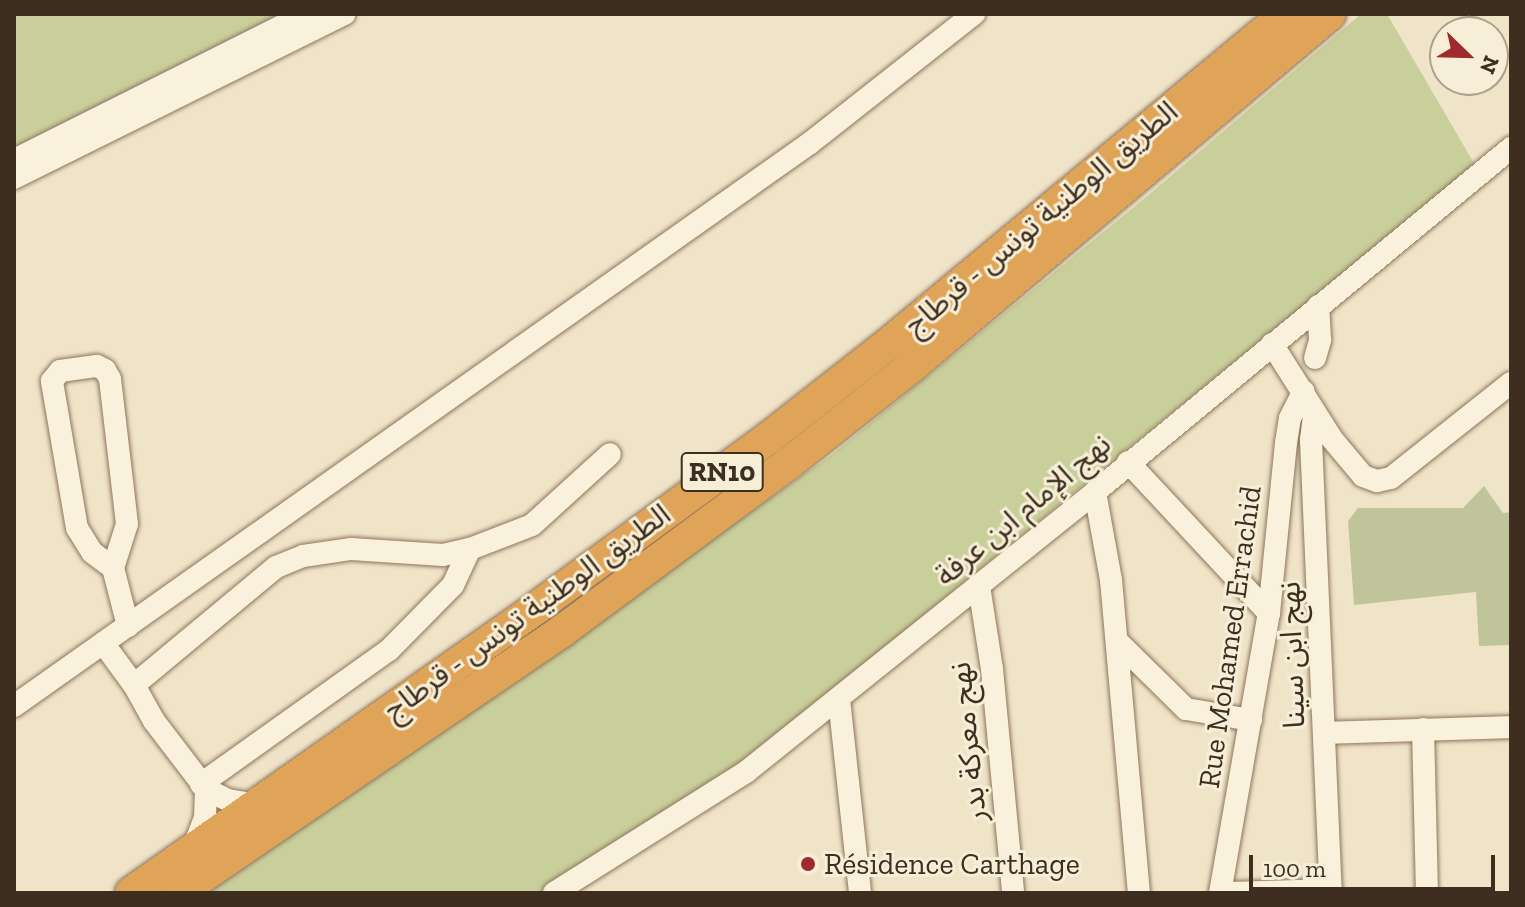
<!DOCTYPE html>
<meta charset="utf-8">
<style>
body{margin:0}
#map{position:relative;width:1525px;height:907px;overflow:hidden;background:#f0e4c8;font-family:"Zilla Slab","Noto Sans Arabic",serif}
div>[style]{position:absolute}
.green>*{inset:0;background:#c9cf9b}
.cemetery>*{inset:0;background:#bfc49a}
.roads{filter:drop-shadow(0 0 2px #8d765c) drop-shadow(0 0 2px #8d765c)}
.minor>*{height:22px;margin:-11px;padding:0 11px;transform-origin:11px;border-radius:11px;background:#faf1dc}
.highway>*{height:32px;margin:-16px;padding:0 16px;transform-origin:16px;border-radius:16px;background:#e0a458}
.dots>*{width:22px;height:22px;translate:-50% -50%;box-sizing:border-box;border:4px solid #f7eed8;border-radius:50%}
span{translate:-50% -50%;white-space:nowrap;text-align:center;line-height:1.15;-webkit-text-stroke:6px #f7eed8;paint-order:stroke}
.shield-label span{padding:2px 6px;background:#f7eed8;border:2px solid;border-radius:6px;-webkit-text-stroke-width:0}
.shield-label{font-size:28px;color:#3d2e20;font-weight:700}
.street-label{font-size:30px;color:#3d2e20}
.poi-label{font-size:30px;color:#3d2e20}
.left{translate:0 -50%;text-align:left}
.frame{position:absolute;inset:0;border:16px solid #3d2e20;pointer-events:none}
.north{position:absolute;left:1429px;top:16px;width:80px;height:80px;box-sizing:border-box;background:#f7eed8;border:2px solid #ada18e;border-radius:50%;rotate:113deg;font-size:22px;font-weight:700;line-height:32px;text-align:center;color:#3d2e20}
.north::after{content:'';display:block;margin:auto;width:28px;height:36px;background:#9e2a2b;clip-path:polygon(50% 0,100% 100%,50% 72%,0 100%)}
.scale{position:absolute;left:1249px;top:855px;width:246px;height:36px;box-sizing:border-box;border:4px solid #3d2e20;border-top:0;padding-left:10px;font-size:24px;line-height:28px;white-space:nowrap;color:#3d2e20;-webkit-text-stroke:6px #f7eed8;paint-order:stroke}
</style>
<div id="map">
<div class="green">
<i style="clip-path:polygon(14px 14px,297px 14px,14px 153px)"></i>
<i style="clip-path:polygon(1361px 14px,1387px 14px,1475px 165px,734px 770px,549px 893px,208px 893px,829px 457px,1145px 198px)"></i>
</div>
<div class="cemetery">
<i style="clip-path:polygon(1484px 486px,1503px 513px,1511px 512px,1511px 645px,1479px 646px,1476px 592px,1354px 605px,1348px 521px,1358px 508px,1463px 508px)"></i>
</div>
<div class="roads">
<div class="minor">
<i style="left:14px;top:160px;width:326px;rotate:-26.6deg"></i>
<i style="left:14px;top:178px;width:369px;rotate:-26.4deg"></i>
<i style="left:1272px;top:344px;width:112px;rotate:57.7deg"></i>
<i style="left:1332px;top:439px;width:48px;rotate:50deg"></i>
<i style="left:1363px;top:476px;width:15px;rotate:20deg"></i>
<i style="left:1377px;top:481px;width:14px;rotate:-12deg"></i>
<i style="left:1391px;top:478px;width:153px;rotate:-38.4deg"></i>
<i style="left:1315px;top:358px;width:19px;rotate:-74deg"></i>
<i style="left:1320px;top:340px;width:34px;rotate:-93deg"></i>
<i style="left:1314px;top:415px;width:25px;rotate:97deg"></i>
<i style="left:1311px;top:440px;width:453px;rotate:87.5deg"></i>
<i style="left:1128px;top:462px;width:207px;rotate:47deg"></i>
<i style="left:1095px;top:492px;width:89px;rotate:79.7deg"></i>
<i style="left:1111px;top:580px;width:314px;rotate:84.9deg"></i>
<i style="left:113px;top:568px;width:26px;rotate:-143deg"></i>
<i style="left:92px;top:552px;width:28px;rotate:-122deg"></i>
<i style="left:77px;top:528px;width:149px;rotate:-99.7deg"></i>
<i style="left:52px;top:381px;width:13px;rotate:-51deg"></i>
<i style="left:60px;top:371px;width:37px;rotate:-8deg"></i>
<i style="left:97px;top:366px;width:9px;rotate:27deg"></i>
<i style="left:105px;top:370px;width:10px;rotate:61deg"></i>
<i style="left:110px;top:379px;width:146px;rotate:83.3deg"></i>
<i style="left:127px;top:524px;width:46px;rotate:107.7deg"></i>
<i style="left:113px;top:568px;width:60px;rotate:75.5deg"></i>
<i style="left:979px;top:586px;width:84px;rotate:81.1deg"></i>
<i style="left:992px;top:669px;width:225px;rotate:84.6deg"></i>
<i style="left:1117px;top:641px;width:97px;rotate:44.6deg"></i>
<i style="left:1186px;top:709px;width:66px;rotate:9.6deg"></i>
<i style="left:103px;top:643px;width:52px;rotate:53.6deg"></i>
<i style="left:134px;top:685px;width:41px;rotate:60.9deg"></i>
<i style="left:154px;top:721px;width:86px;rotate:52.6deg"></i>
<i style="left:206px;top:789px;width:25px;rotate:27deg"></i>
<i style="left:228px;top:800px;width:27px;rotate:10deg"></i>
<i style="left:134px;top:685px;width:185px;rotate:-39.7deg"></i>
<i style="left:276px;top:567px;width:29px;rotate:-22deg"></i>
<i style="left:303px;top:556px;width:49px;rotate:-8.3deg"></i>
<i style="left:351px;top:549px;width:92px;rotate:3.7deg"></i>
<i style="left:443px;top:555px;width:28px;rotate:-13deg"></i>
<i style="left:470px;top:549px;width:66px;rotate:-21.2deg"></i>
<i style="left:532px;top:525px;width:105px;rotate:-42.3deg"></i>
<i style="left:839px;top:699px;width:195px;rotate:83.8deg"></i>
<i style="left:14px;top:706px;width:975px;rotate:-35.27deg"></i>
<i style="left:810px;top:143px;width:209px;rotate:-38.2deg"></i>
<i style="left:1423px;top:729px;width:164px;rotate:88.6deg"></i>
<i style="left:1325px;top:733px;width:186px;rotate:-1.8deg"></i>
<i style="left:201px;top:784px;width:231px;rotate:-35.5deg"></i>
<i style="left:389px;top:650px;width:91px;rotate:-45.4deg"></i>
<i style="left:453px;top:585px;width:40px;rotate:-65deg"></i>
<i style="left:193px;top:849px;width:33px;rotate:-69deg"></i>
<i style="left:205px;top:818px;width:29px;rotate:-88deg"></i>
<i style="left:554px;top:893px;width:227px;rotate:-32.2deg"></i>
<i style="left:746px;top:772px;width:447px;rotate:-38.7deg"></i>
<i style="left:1095px;top:492px;width:540px;rotate:-39.59deg"></i>
<i style="left:1220px;top:893px;width:284px;rotate:-80.1deg"></i>
<i style="left:1269px;top:613px;width:171px;rotate:-84.3deg"></i>
<i style="left:1286px;top:443px;width:25px;rotate:-81deg"></i>
<i style="left:1290px;top:418px;width:30px;rotate:-63deg"></i>
<i style="left:1231px;top:893px;width:100px;rotate:-1.7deg"></i>
</div>
<div class="highway">
<i style="left:131px;top:893px;width:499px;rotate:-35.1deg"></i>
<i style="left:539px;top:606px;width:286px;rotate:-36.2deg"></i>
<i style="left:770px;top:437px;width:155px;rotate:-38.2deg"></i>
<i style="left:892px;top:341px;width:512px;rotate:-39.69deg"></i>
<i style="left:178px;top:893px;width:465px;rotate:-34.3deg"></i>
<i style="left:562px;top:631px;width:281px;rotate:-36.5deg"></i>
<i style="left:788px;top:464px;width:158px;rotate:-38.3deg"></i>
<i style="left:912px;top:366px;width:546px;rotate:-40.1deg"></i>
</div>
</div>
<div class="dots">
<i style="left:808px;top:864px;background:#9e2a2b"></i>
</div>
<div class="shield-label">
<span style="left:722px;top:472px">RN10</span>
</div>
<div class="street-label">
<span style="left:1041px;top:218px;rotate:-40deg">الطريق الوطنية تونس - قرطاج</span>
<span style="left:1023px;top:510px;rotate:-40deg">نهج الإمام ابن عرفة</span>
<span style="left:527px;top:612px;rotate:-36deg">الطريق الوطنية تونس - قرطاج</span>
<span style="left:1230px;top:637px;rotate:-82deg">Rue Mohamed Errachid</span>
<span style="left:1292px;top:655px;rotate:-92deg">نهج ابن سينا</span>
<span style="left:968px;top:742px;rotate:-96deg">نهج معركة بدر</span>
</div>
<div class="poi-label">
<span class="left" style="left:824px;top:864px">Résidence Carthage</span>
</div>
<div class="frame"></div>
<div class="north">N</div>
<div class="scale">100 m</div>
</div>
